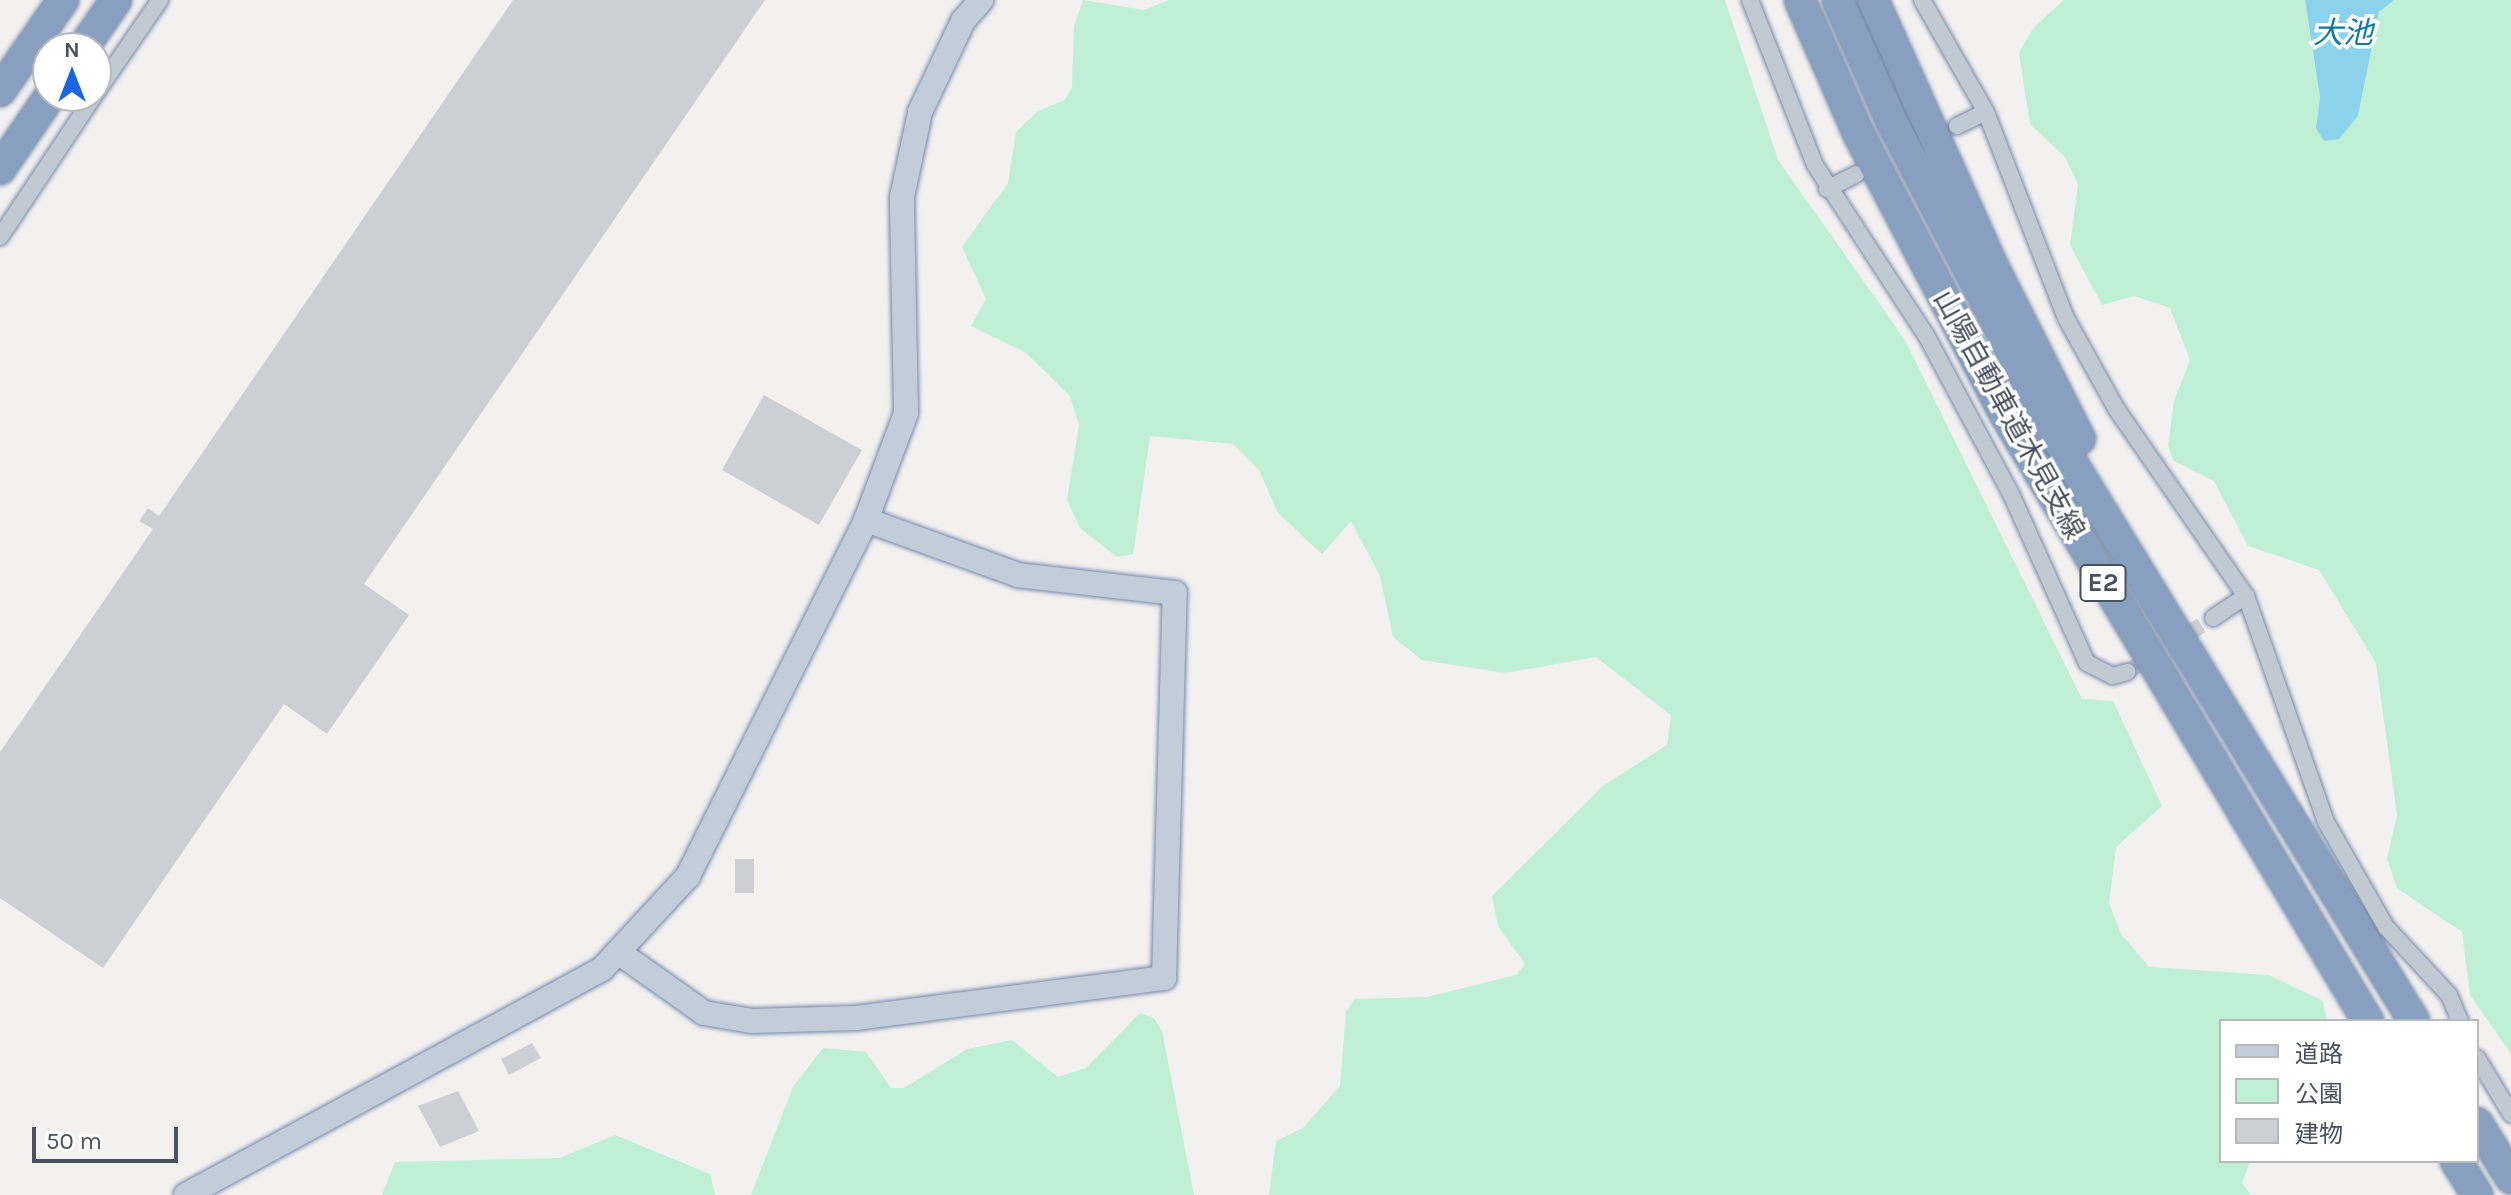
<!DOCTYPE html>
<meta charset="utf-8">
<style>
body{margin:0}
#map{position:relative;width:2511px;height:1195px;overflow:hidden;background:#f3f0f0;font-family:Karla,"Noto Sans JP",sans-serif}
div>[style]{position:absolute}
.green>*{inset:0;background:#bfefd5}
.water>*{inset:0;background:#8dd2ec}
.building>*{inset:0;background:#cdcfd5}
.street-tunnel>*{height:16px;margin-top:-8px;transform-origin:0;background:repeating-linear-gradient(90deg,#d1d0d3 0 16px,transparent 0 24px)}
.roads{filter:drop-shadow(0 0 2px #738aaa) drop-shadow(0 0 2px #738aaa)}
.street>*{height:16px;margin:-8px;padding:0 8px;transform-origin:8px;border-radius:8px;background:#c1cad2}
.secondary>*{height:24px;margin:-12px;padding:0 12px;transform-origin:12px;border-radius:12px;background:#c3ccd9}
.highway>*{height:30px;margin:-15px;padding:0 15px;transform-origin:15px;border-radius:15px;background:#889fbf}
span{translate:-50% -50%;white-space:nowrap;text-align:center;line-height:1.15;-webkit-text-stroke:7px #fff;paint-order:stroke}
.shield-label span{padding:2px 6px;background:#fff;border:2px solid;border-radius:6px;-webkit-text-stroke-width:0}
.shield-label{font-size:26px;color:#48525e;font-weight:700}
.street-label{font-size:28px;color:#48525e}
.water-label{font-size:30px;color:#0d7ba4;font-style:italic}
.legend{position:absolute;left:2219px;top:1019px;width:260px;height:144px;box-sizing:border-box;background:#fff;border:2px solid #b6babf;margin:0;padding:10px 14px;list-style:none;font-size:24px;color:#48525e}
.legend li{display:flex;align-items:center;gap:16px;height:40px}
.legend b{width:40px;border:2px solid #b6babf}
.north{position:absolute;left:32px;top:32px;width:80px;height:80px;box-sizing:border-box;background:#fff;border:2px solid #b6babf;border-radius:50%;rotate:0deg;font-size:22px;font-weight:700;line-height:32px;text-align:center;color:#48525e}
.north::after{content:'';display:block;margin:auto;width:28px;height:36px;background:#1a65e3;clip-path:polygon(50% 0,100% 100%,50% 72%,0 100%)}
.scale{position:absolute;left:32px;top:1127px;width:146px;height:36px;box-sizing:border-box;border:4px solid #48525e;border-top:0;padding-left:10px;font-size:24px;line-height:28px;white-space:nowrap;color:#48525e;-webkit-text-stroke:6px #fff;paint-order:stroke}
</style>
<div id="map">
<div class="green">
<i style="clip-path:polygon(1083px 0,1144px 10px,1169px 0,1725px 0,1778px 160px,1905px 340px,2082px 699px,2113px 701px,2162px 806px,2116px 847px,2109px 903px,2121px 934px,2149px 967px,2269px 975px,2323px 1001px,2327px 1021px,2221px 1021px,2221px 1161px,2250px 1161px,2242px 1183px,2251px 1195px,1269px 1195px,1276px 1141px,1303px 1128px,1340px 1086px,1346px 1012px,1354px 999px,1427px 997px,1516px 975px,1525px 964px,1498px 926px,1492px 896px,1604px 785px,1667px 745px,1671px 715px,1596px 657px,1505px 673px,1422px 660px,1393px 637px,1380px 576px,1351px 521px,1322px 554px,1278px 513px,1259px 470px,1233px 444px,1150px 436px,1133px 554px,1117px 557px,1080px 528px,1067px 500px,1079px 425px,1070px 396px,1026px 353px,971px 326px,986px 299px,962px 247px,1008px 183px,1016px 132px,1038px 111px,1065px 100px,1072px 87px,1074px 26px)"></i>
<i style="clip-path:polygon(2064px 0,2305px 0,2320px 97px,2316px 128px,2358px 116px,2379px 12px,2394px 0,2511px 0,2511px 1054px,2470px 995px,2462px 932px,2397px 888px,2387px 859px,2397px 815px,2376px 663px,2319px 570px,2248px 546px,2214px 481px,2174px 461px,2168px 446px,2174px 401px,2190px 360px,2170px 308px,2134px 296px,2102px 305px,2070px 245px,2078px 184px,2065px 157px,2030px 124px,2019px 53px,2034px 27px)"></i>
<i style="clip-path:polygon(1140px 1013px,1154px 1018px,1162px 1031px,1194px 1195px,751px 1195px,793px 1087px,823px 1048px,866px 1052px,891px 1088px,904px 1088px,967px 1049px,1012px 1040px,1058px 1077px,1086px 1068px)"></i>
<i style="clip-path:polygon(615px 1135px,710px 1174px,715px 1195px,382px 1195px,395px 1162px,560px 1158px)"></i>
</div>
<div class="water">
<i style="clip-path:polygon(2305px 0,2394px 0,2379px 12px,2358px 116px,2339px 139px,2324px 141px,2316px 128px,2320px 97px)"></i>
</div>
<div class="building">
<i style="clip-path:polygon(513px 0,765px 0,364px 584px,409px 615px,327px 734px,284px 704px,103px 968px,0 898px,0 752px,153px 529px,139px 521px,148px 508px,159px 516px)"></i>
<i style="clip-path:polygon(764px 395px,862px 450px,819px 525px,722px 470px)"></i>
<i style="clip-path:polygon(735px 859px,754px 859px,754px 893px,735px 893px)"></i>
<i style="clip-path:polygon(532px 1043px,541px 1058px,509px 1075px,501px 1059px)"></i>
<i style="clip-path:polygon(458px 1091px,479px 1131px,440px 1147px,418px 1106px)"></i>
</div>
<div class="street-tunnel">
<i style="left:1872px;top:167px;width:94px;rotate:-25.8deg"></i>
<i style="left:2127px;top:672px;width:102px;rotate:-32.1deg"></i>
</div>
<div class="roads">
<div class="street">
<i style="left:1750px;top:0;width:177px;rotate:68.5deg"></i>
<i style="left:1815px;top:165px;width:203px;rotate:56.9deg"></i>
<i style="left:1926px;top:335px;width:180px;rotate:61.9deg"></i>
<i style="left:2011px;top:494px;width:185px;rotate:65.8deg"></i>
<i style="left:2087px;top:663px;width:29px;rotate:27deg"></i>
<i style="left:2113px;top:676px;width:15px;rotate:-16deg"></i>
<i style="left:1922px;top:0;width:129px;rotate:60.3deg"></i>
<i style="left:1986px;top:112px;width:221px;rotate:68.8deg"></i>
<i style="left:2066px;top:318px;width:105px;rotate:61deg"></i>
<i style="left:2117px;top:410px;width:226px;rotate:55.3deg"></i>
<i style="left:2246px;top:596px;width:240px;rotate:70.5deg"></i>
<i style="left:2326px;top:822px;width:121px;rotate:60.3deg"></i>
<i style="left:2386px;top:927px;width:93px;rotate:47.2deg"></i>
<i style="left:2449px;top:995px;width:28px;rotate:67deg"></i>
<i style="left:96px;top:93px;width:113px;rotate:-55.5deg"></i>
<i style="left:1957px;top:126px;width:32px;rotate:-26deg"></i>
<i style="left:1827px;top:189px;width:33px;rotate:-27deg"></i>
<i style="left:0;top:237px;width:169px;rotate:-56.3deg"></i>
<i style="left:2213px;top:618px;width:40px;rotate:-34deg"></i>
<i style="left:2477px;top:1058px;width:66px;rotate:58.7deg"></i>
</div>
<div class="secondary">
<i style="left:621px;top:954px;width:102px;rotate:35.4deg"></i>
<i style="left:704px;top:1013px;width:49px;rotate:9.5deg"></i>
<i style="left:752px;top:1021px;width:104px;rotate:-1.7deg"></i>
<i style="left:856px;top:1018px;width:311px;rotate:-7.4deg"></i>
<i style="left:1164px;top:978px;width:385px;rotate:-88.4deg"></i>
<i style="left:1175px;top:593px;width:158px;rotate:-173.5deg"></i>
<i style="left:1018px;top:575px;width:162px;rotate:-160.1deg"></i>
<i style="left:186px;top:1195px;width:473px;rotate:-28.5deg"></i>
<i style="left:602px;top:969px;width:127px;rotate:-47.2deg"></i>
<i style="left:688px;top:876px;width:398px;rotate:-63.4deg"></i>
<i style="left:866px;top:520px;width:114px;rotate:-69.5deg"></i>
<i style="left:906px;top:413px;width:216px;rotate:-91.1deg"></i>
<i style="left:902px;top:197px;width:87px;rotate:-78deg"></i>
<i style="left:920px;top:112px;width:101px;rotate:-64.7deg"></i>
<i style="left:963px;top:21px;width:28px;rotate:-49deg"></i>
</div>
<div class="highway">
<i style="left:1800px;top:0;width:145px;rotate:66.4deg"></i>
<i style="left:1858px;top:133px;width:319px;rotate:62.4deg"></i>
<i style="left:2006px;top:416px;width:705px;rotate:59.11deg"></i>
<i style="left:1838px;top:0;width:133px;rotate:66.1deg"></i>
<i style="left:1892px;top:122px;width:359px;rotate:62.4deg"></i>
<i style="left:2058px;top:440px;width:681px;rotate:58.5deg"></i>
<i style="left:1873px;top:0;width:290px;rotate:65.8deg"></i>
<i style="left:1992px;top:265px;width:195px;rotate:63.2deg"></i>
<i style="left:83px;top:48px;width:58px;rotate:-55.5deg"></i>
<i style="left:0;top:91px;width:111px;rotate:-55.3deg"></i>
<i style="left:0;top:169px;width:88px;rotate:-55.6deg"></i>
<i style="left:2477px;top:1123px;width:65px;rotate:58.3deg"></i>
<i style="left:2456px;top:1161px;width:40px;rotate:58deg"></i>
</div>
</div>
<div class="shield-label">
<span style="left:2103px;top:583px">E2</span>
</div>
<div class="street-label">
<span style="left:2009px;top:415px;rotate:61deg">山陽自動車道木見支線</span>
</div>
<div class="water-label">
<span style="left:2343px;top:33px">大池</span>
</div>
<ul class="legend">
<li><b style="height:10px;background:#c3ccd9"></b>道路</li>
<li><b style="height:22px;background:#bfefd5"></b>公園</li>
<li><b style="height:22px;background:#cdcfd5"></b>建物</li>
</ul>
<div class="north">N</div>
<div class="scale">50 m</div>
</div>
